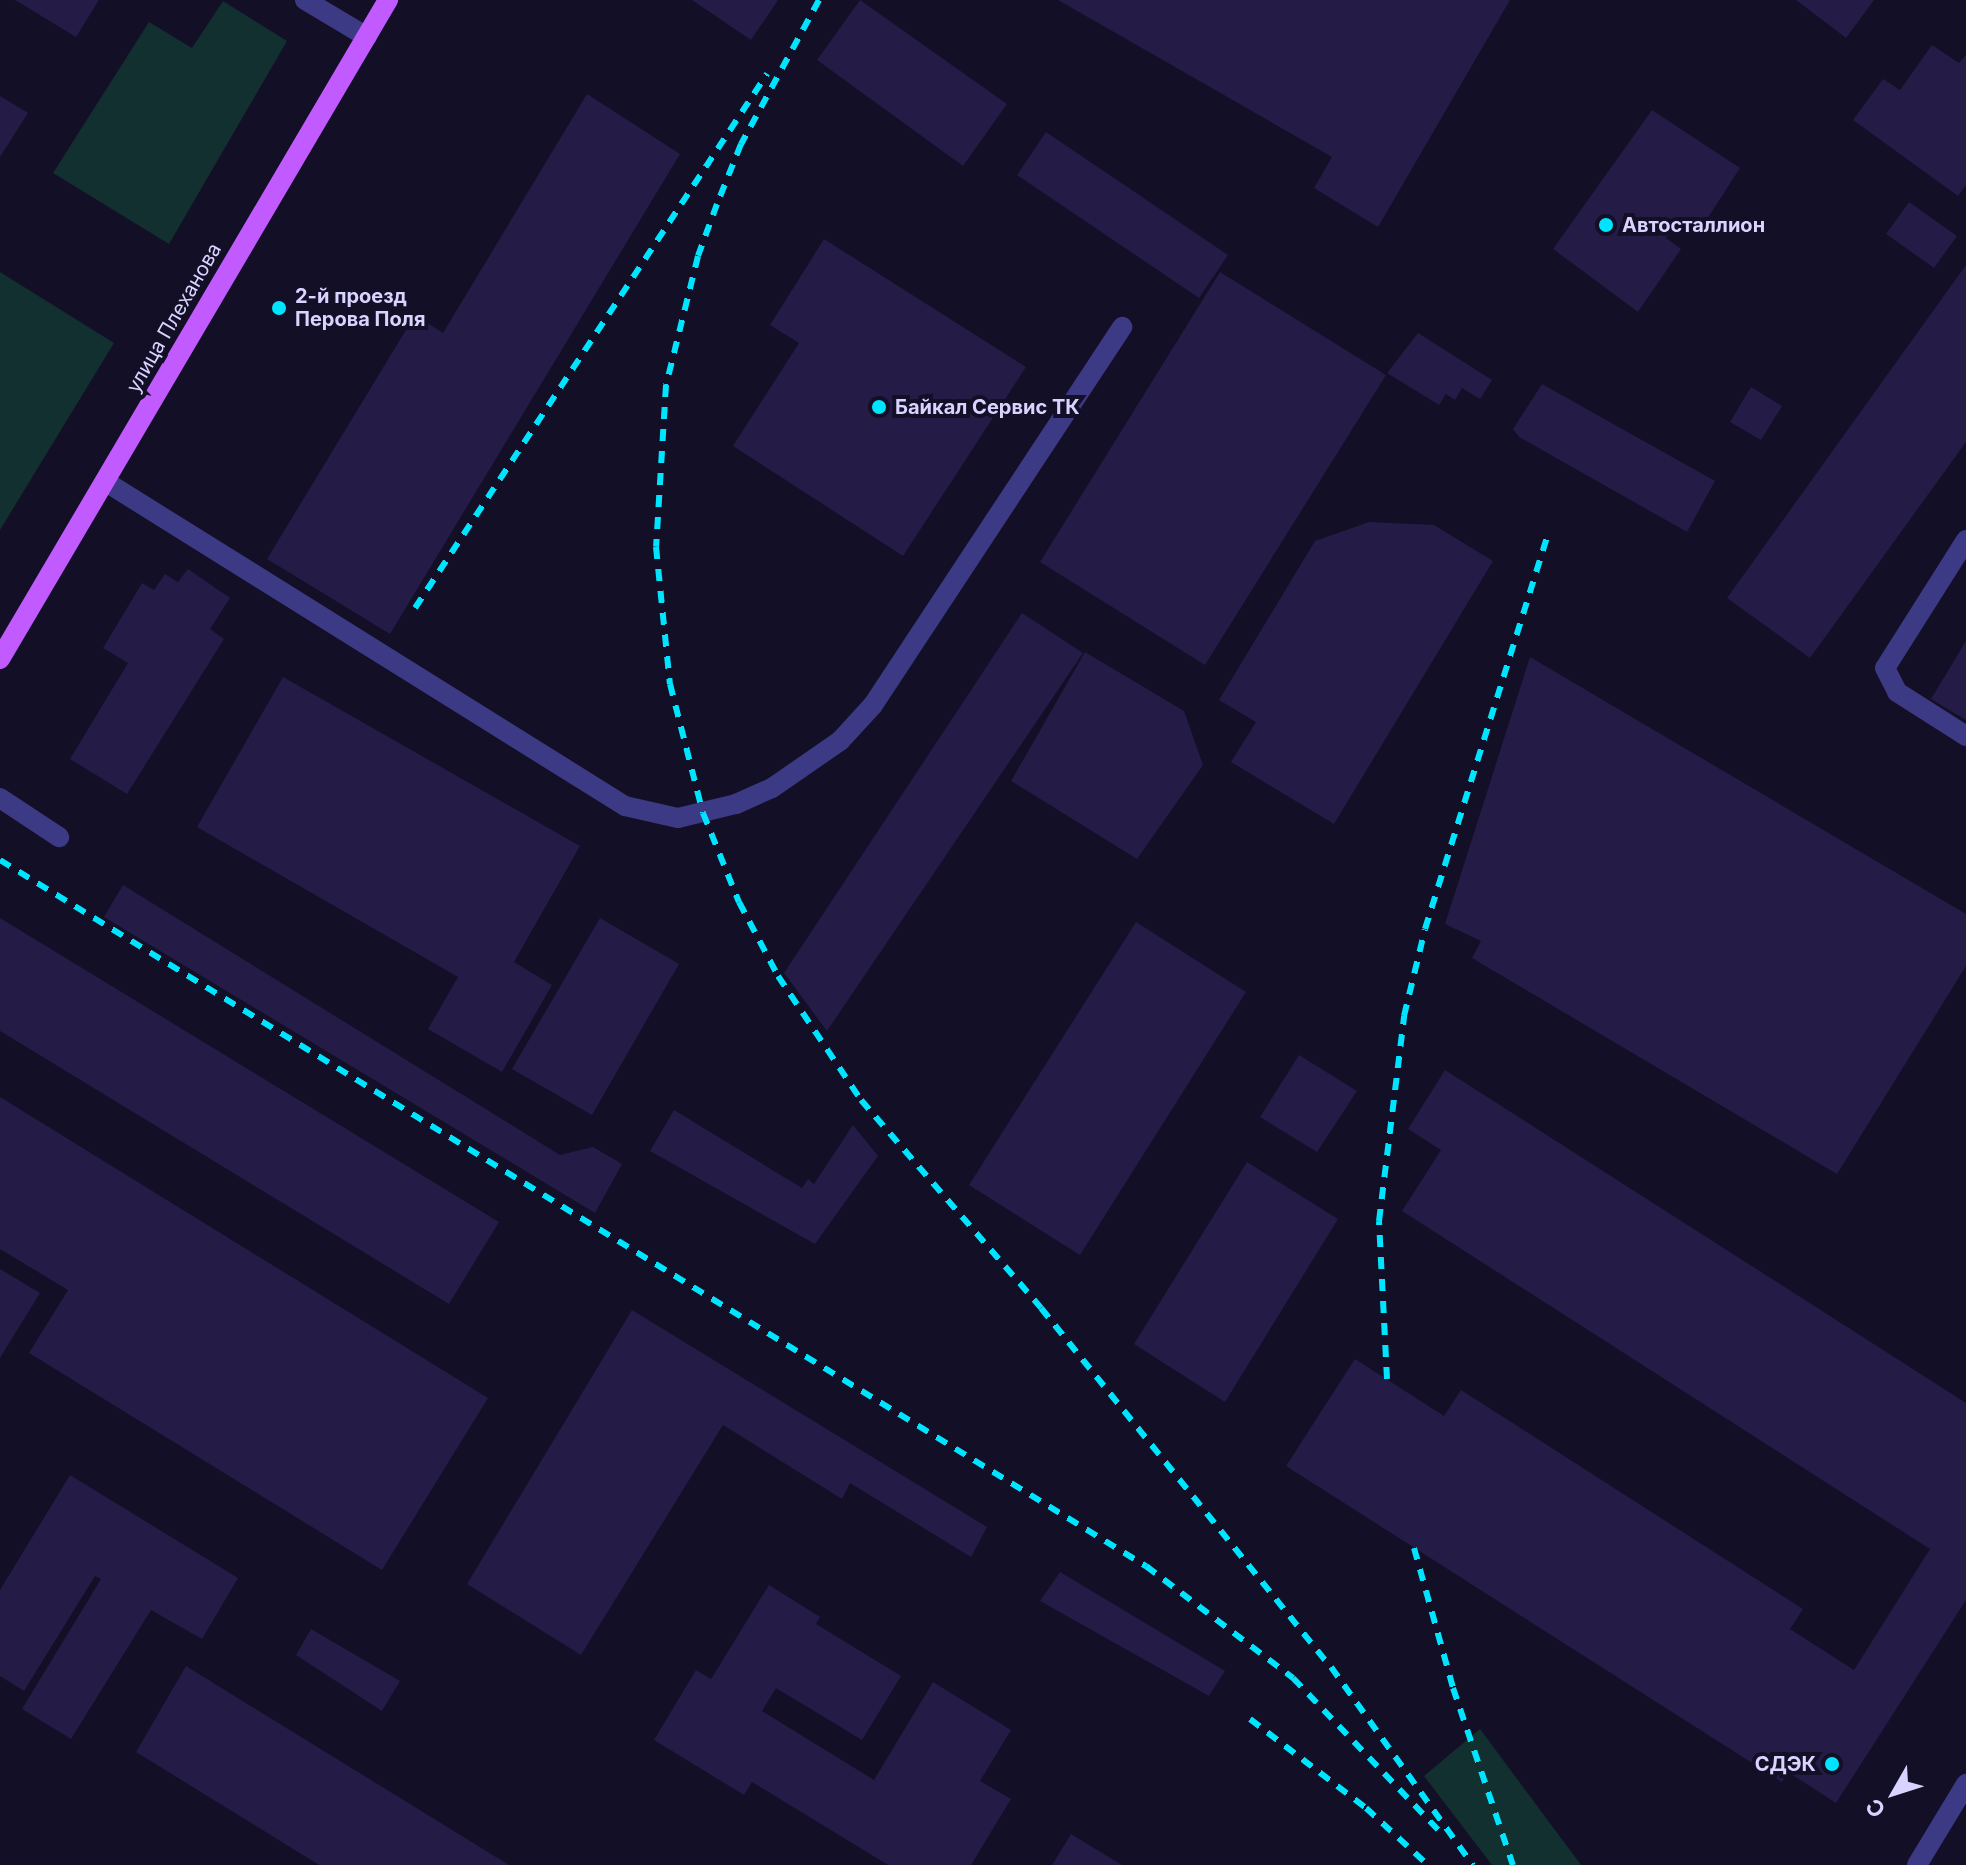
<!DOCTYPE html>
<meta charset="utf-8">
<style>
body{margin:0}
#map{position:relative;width:1966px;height:1865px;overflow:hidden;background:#130f26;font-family:Inter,sans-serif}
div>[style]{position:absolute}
.green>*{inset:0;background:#12302f}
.building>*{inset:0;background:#241b47}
.minor>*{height:20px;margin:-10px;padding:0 10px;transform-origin:10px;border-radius:10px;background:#3d3a85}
.major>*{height:20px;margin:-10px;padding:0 10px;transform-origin:10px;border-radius:10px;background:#c25bff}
.rail>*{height:6px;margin-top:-3px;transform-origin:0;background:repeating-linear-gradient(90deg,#00e5ff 0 12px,transparent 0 22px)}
.dots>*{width:22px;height:22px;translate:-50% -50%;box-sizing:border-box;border:4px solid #130f26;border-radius:50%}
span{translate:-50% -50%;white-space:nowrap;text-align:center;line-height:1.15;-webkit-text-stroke:8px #130f26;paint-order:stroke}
.poi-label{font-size:20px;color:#d9d4ff;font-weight:700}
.left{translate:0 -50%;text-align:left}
.right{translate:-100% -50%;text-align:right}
.street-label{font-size:20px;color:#d9d4ff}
.north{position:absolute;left:1854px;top:1753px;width:80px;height:80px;-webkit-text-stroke:6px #130f26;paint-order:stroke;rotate:231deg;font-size:22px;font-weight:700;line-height:32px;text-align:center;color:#d9d4ff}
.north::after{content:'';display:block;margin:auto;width:28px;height:36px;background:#d9d4ff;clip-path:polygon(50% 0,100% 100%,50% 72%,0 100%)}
</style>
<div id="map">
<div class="green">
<i style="clip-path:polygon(223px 1px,287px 41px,169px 244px,53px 173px,149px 22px,192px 48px)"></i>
<i style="clip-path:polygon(0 272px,114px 343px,0 530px)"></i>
<i style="clip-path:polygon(1480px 1729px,1581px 1865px,1492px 1865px,1424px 1776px)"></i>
</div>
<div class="building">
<i style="clip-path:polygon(15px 0,99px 0,76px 37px)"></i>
<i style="clip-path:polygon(692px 0,778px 0,751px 40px)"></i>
<i style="clip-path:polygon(860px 0,1007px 104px,963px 166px,817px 60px)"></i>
<i style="clip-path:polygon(1058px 0,1510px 0,1378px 227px,1314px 188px,1332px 157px)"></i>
<i style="clip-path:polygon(1796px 0,1874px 0,1846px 38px)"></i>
<i style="clip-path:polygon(1932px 45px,1959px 63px,1966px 55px,1966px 185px,1958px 196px,1853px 120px,1883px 79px,1900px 90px)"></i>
<i style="clip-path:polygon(587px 94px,680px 154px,390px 634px,267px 559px,415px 315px,443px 333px)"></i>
<i style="clip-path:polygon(0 96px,28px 113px,0 157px)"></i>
<i style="clip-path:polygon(1652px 110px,1740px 168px,1698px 233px,1677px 220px,1666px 238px,1681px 249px,1638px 312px,1553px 249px)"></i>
<i style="clip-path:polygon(1046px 132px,1228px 255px,1199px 298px,1017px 175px)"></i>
<i style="clip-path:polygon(1909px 202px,1957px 236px,1934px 268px,1886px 234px)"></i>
<i style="clip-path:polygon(824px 239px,1026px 367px,903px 556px,733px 446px,799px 343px,770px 325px)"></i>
<i style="clip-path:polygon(1966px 265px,1966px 442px,1810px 658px,1727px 598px)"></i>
<i style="clip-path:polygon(1220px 272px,1386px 375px,1205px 665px,1040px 562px)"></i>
<i style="clip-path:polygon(1418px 333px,1492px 380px,1480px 399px,1462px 388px,1455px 400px,1446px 394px,1439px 405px,1387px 373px)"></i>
<i style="clip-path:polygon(1542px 384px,1715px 481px,1687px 532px,1519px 437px,1513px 429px)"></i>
<i style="clip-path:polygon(1751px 387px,1782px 406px,1761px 440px,1730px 422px)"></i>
<i style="clip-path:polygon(1369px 522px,1434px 525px,1493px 561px,1334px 824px,1231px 762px,1256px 722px,1219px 700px,1315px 541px)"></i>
<i style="clip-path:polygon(188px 569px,230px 598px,210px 629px,224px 639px,127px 794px,70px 759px,128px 663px,103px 648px,142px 583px,154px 590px,165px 574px,178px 582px)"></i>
<i style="clip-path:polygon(1022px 613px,1083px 653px,827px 1031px,784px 973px)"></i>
<i style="clip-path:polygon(1966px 641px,1966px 720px,1931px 699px)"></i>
<i style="clip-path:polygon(1085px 652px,1184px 711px,1203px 765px,1137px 859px,1011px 781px)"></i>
<i style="clip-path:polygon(1530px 657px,1966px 914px,1966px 966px,1837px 1174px,1472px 958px,1481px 941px,1445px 924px)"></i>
<i style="clip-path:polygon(283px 677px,580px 846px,514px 962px,552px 985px,502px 1072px,428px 1029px,458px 977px,197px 827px)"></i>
<i style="clip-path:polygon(123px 885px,560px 1155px,593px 1147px,622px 1164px,595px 1213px,104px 917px)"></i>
<i style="clip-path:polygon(0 918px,499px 1222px,449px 1304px,0 1031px)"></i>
<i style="clip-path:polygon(600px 918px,679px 964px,592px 1115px,512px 1069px)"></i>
<i style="clip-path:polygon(1136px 922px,1246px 992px,1080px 1255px,969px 1185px)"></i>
<i style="clip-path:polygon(1299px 1055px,1357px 1091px,1317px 1152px,1260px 1117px)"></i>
<i style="clip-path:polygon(1445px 1070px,1966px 1403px,1966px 1600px,1836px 1803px,1788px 1772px,1782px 1782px,1286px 1466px,1355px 1359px,1444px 1416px,1461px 1390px,1803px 1609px,1790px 1629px,1854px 1670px,1930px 1549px,1402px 1211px,1441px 1150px,1408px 1129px)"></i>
<i style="clip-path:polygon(0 1097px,488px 1398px,382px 1570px,29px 1353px,68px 1290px,0 1249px)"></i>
<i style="clip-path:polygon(674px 1110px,802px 1188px,808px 1179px,814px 1184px,853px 1125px,878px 1156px,815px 1244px,650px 1151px)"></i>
<i style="clip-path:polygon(1247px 1162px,1338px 1219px,1225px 1402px,1134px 1344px)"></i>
<i style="clip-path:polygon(0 1269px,40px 1293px,0 1358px)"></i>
<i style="clip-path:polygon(632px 1310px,987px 1527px,971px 1557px,850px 1483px,842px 1499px,723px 1425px,581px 1655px,467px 1584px)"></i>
<i style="clip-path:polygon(70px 1475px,238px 1578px,202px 1639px,151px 1610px,71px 1739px,22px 1709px,101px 1579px,95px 1576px,24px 1691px,0 1676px,0 1590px)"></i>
<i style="clip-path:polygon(1060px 1572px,1225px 1671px,1209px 1696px,1040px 1601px)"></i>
<i style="clip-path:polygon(769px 1585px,820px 1617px,816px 1624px,901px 1676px,862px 1740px,776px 1688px,762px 1711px,874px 1780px,933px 1682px,1011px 1730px,980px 1781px,1011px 1799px,971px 1865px,888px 1865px,752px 1782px,744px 1795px,654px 1740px,696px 1670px,711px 1679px)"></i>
<i style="clip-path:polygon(311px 1629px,400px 1681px,382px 1711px,296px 1655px)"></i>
<i style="clip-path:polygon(186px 1666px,509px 1865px,319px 1865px,136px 1752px)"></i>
<i style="clip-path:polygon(1071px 1834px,1122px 1865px,1052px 1865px)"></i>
</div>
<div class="minor">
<i style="left:305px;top:0;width:72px;rotate:30.8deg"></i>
<i style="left:106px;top:482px;width:612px;rotate:31.98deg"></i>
<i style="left:625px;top:806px;width:54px;rotate:12.8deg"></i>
<i style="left:678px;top:818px;width:60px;rotate:-13.6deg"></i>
<i style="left:736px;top:804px;width:39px;rotate:-24deg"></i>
<i style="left:772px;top:788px;width:83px;rotate:-34.7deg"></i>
<i style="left:840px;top:741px;width:49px;rotate:-47.5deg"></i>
<i style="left:873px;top:705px;width:453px;rotate:-56.6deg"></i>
<i style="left:1966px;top:540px;width:151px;rotate:122.3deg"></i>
<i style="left:1885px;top:668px;width:27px;rotate:63deg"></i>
<i style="left:1897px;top:692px;width:82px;rotate:32.5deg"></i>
<i style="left:0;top:798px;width:71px;rotate:33.5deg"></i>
<i style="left:1917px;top:1865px;width:95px;rotate:-58.8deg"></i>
</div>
<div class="major">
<i style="left:0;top:659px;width:765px;rotate:-59.51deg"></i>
</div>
<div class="rail">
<i style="left:819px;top:0;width:164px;rotate:118.4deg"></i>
<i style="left:741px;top:144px;width:65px;rotate:111.8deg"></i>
<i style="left:717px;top:204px;width:55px;rotate:110.1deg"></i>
<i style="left:698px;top:256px;width:133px;rotate:103.9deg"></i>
<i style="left:666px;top:385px;width:162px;rotate:93.5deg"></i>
<i style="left:656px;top:547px;width:138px;rotate:84.2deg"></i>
<i style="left:670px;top:684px;width:133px;rotate:75.7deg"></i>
<i style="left:703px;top:813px;width:96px;rotate:68deg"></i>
<i style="left:739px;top:902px;width:84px;rotate:62.2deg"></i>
<i style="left:778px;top:976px;width:149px;rotate:56.2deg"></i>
<i style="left:861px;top:1100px;width:275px;rotate:49.1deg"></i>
<i style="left:1041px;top:1308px;width:461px;rotate:51.1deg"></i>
<i style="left:1331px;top:1667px;width:244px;rotate:54.4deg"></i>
<i style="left:415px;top:608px;width:640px;rotate:-56.61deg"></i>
<i style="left:0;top:860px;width:1346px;rotate:31.64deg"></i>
<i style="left:1146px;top:1566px;width:185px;rotate:37.3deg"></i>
<i style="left:1293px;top:1678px;width:211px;rotate:46.3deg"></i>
<i style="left:1387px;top:1379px;width:158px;rotate:-92.9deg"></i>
<i style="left:1379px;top:1221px;width:207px;rotate:-83deg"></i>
<i style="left:1404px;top:1016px;width:89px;rotate:-76.4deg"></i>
<i style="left:1425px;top:929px;width:414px;rotate:-72.7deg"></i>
<i style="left:1414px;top:1548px;width:145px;rotate:74.4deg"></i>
<i style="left:1453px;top:1688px;width:187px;rotate:71.3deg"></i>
<i style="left:1250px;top:1719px;width:146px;rotate:37.5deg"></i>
<i style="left:1366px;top:1808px;width:84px;rotate:42.6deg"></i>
</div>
<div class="dots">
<i style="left:1606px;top:225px;background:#00e5ff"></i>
<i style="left:279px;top:308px;background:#00e5ff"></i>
<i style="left:879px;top:407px;background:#00e5ff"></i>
<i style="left:1832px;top:1764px;background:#00e5ff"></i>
</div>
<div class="poi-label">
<span class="left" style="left:1622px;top:225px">Автосталлион</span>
<span class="left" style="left:295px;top:308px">2-й проезд<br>Перова Поля</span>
<span class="left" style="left:895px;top:407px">Байкал Сервис ТК</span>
<span class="right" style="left:1816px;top:1764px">СДЭК</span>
</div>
<div class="street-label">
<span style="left:174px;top:318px;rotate:-60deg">улица Плеханова</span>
</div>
<div class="north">С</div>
</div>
